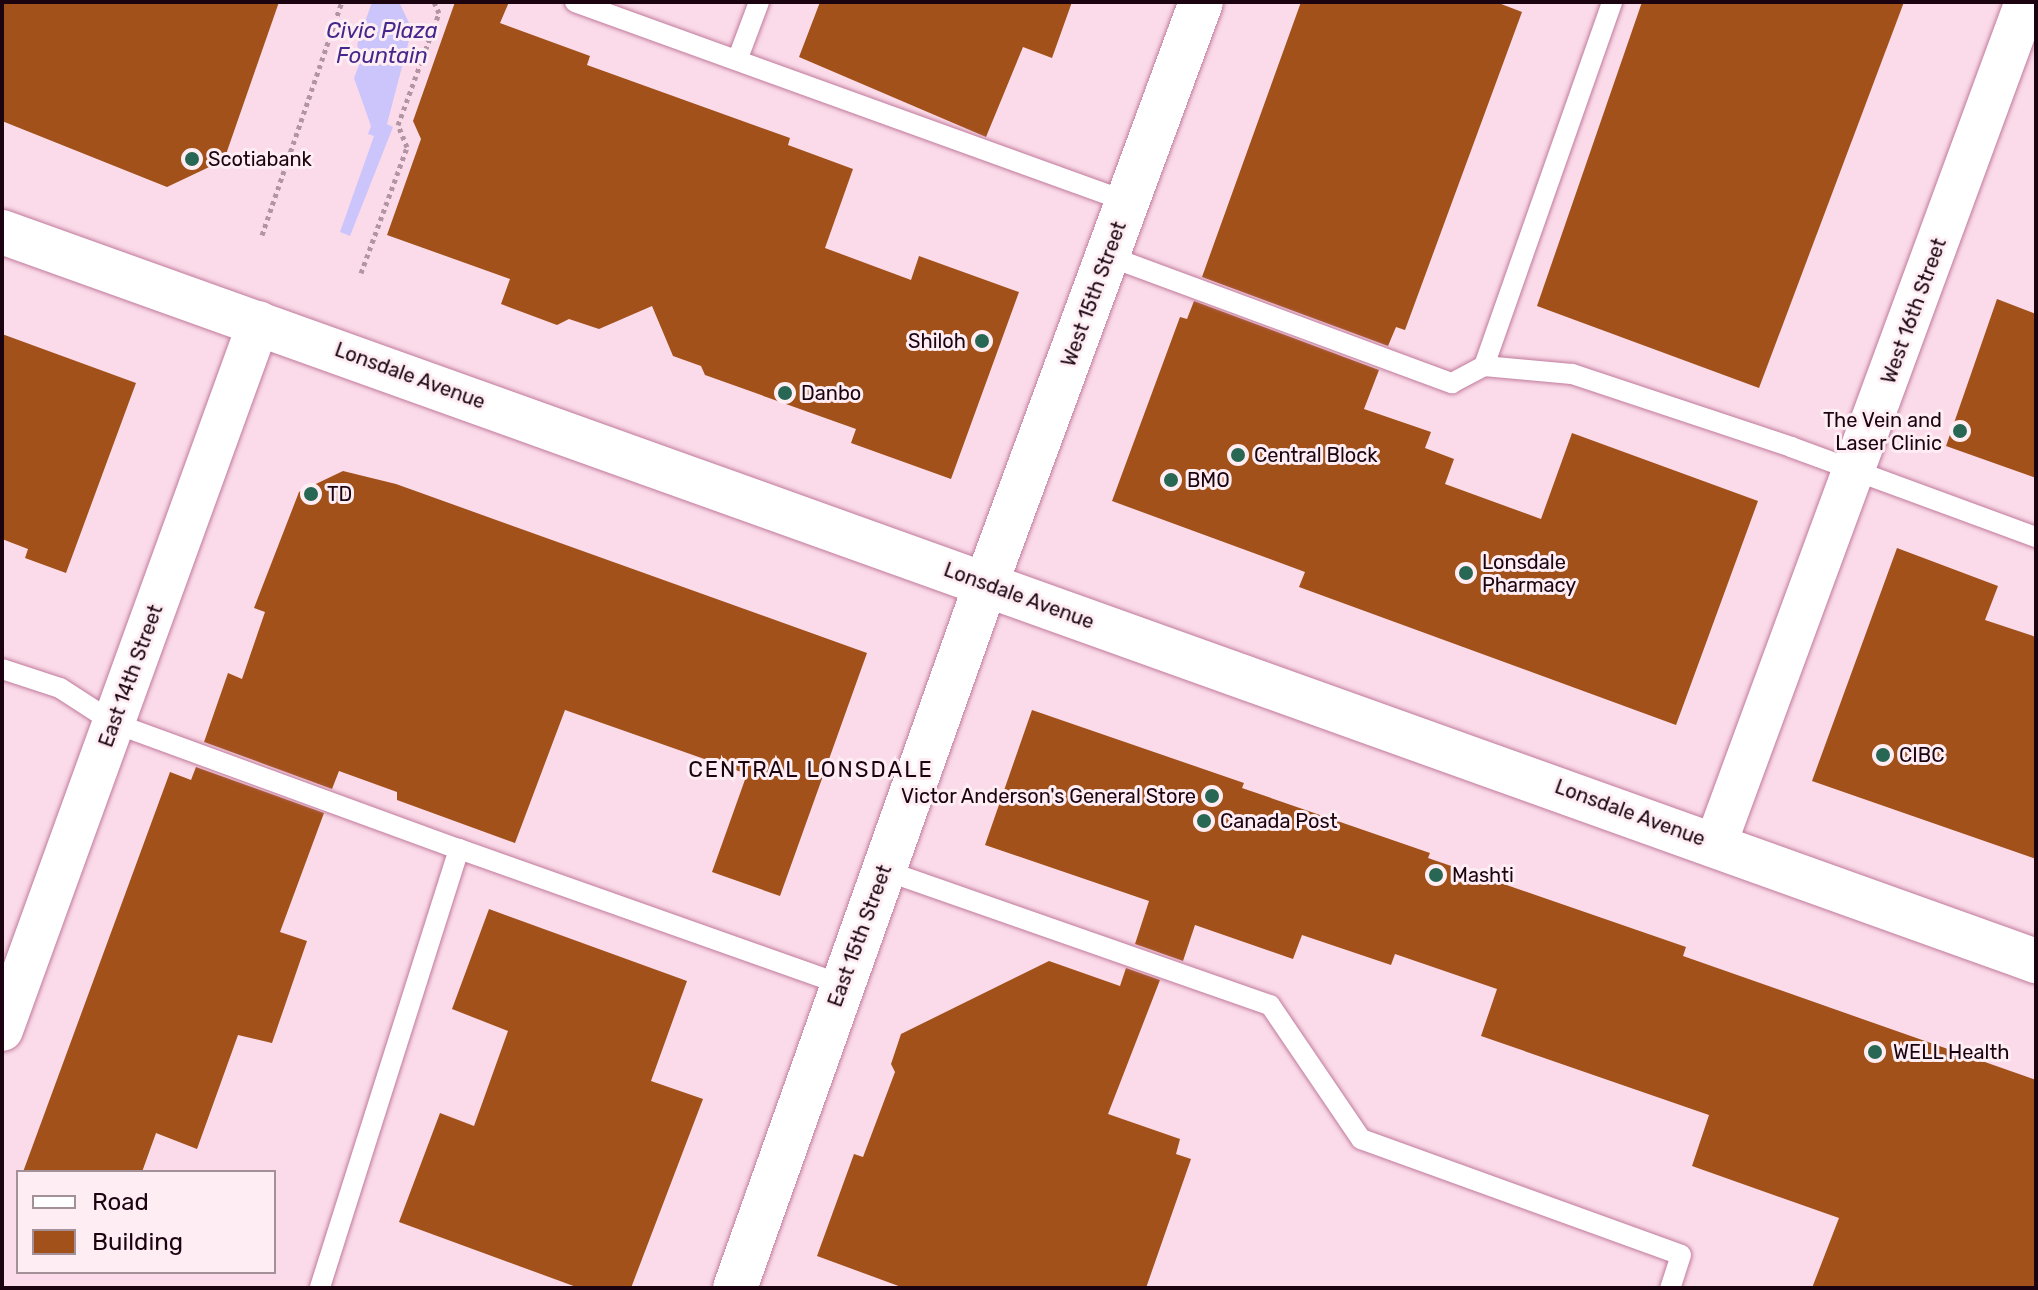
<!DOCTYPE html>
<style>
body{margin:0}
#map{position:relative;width:2038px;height:1290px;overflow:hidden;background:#fbdbe9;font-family:Rubik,sans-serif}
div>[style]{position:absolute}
.water>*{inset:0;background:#cbc5fb}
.building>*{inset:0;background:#a2511a}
.path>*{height:5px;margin-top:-2.5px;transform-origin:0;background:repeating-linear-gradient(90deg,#b295a3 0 4px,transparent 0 8px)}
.roads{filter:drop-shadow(0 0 2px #c07a9c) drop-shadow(0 0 2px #c07a9c)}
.lane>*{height:20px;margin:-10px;padding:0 10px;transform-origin:10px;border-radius:10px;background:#fff}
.street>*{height:42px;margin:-21px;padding:0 21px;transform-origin:21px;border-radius:21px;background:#fff}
.secondary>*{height:44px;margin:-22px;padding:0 22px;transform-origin:22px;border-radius:22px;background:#fff}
.dots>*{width:22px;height:22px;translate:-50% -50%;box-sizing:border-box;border:4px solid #feeef4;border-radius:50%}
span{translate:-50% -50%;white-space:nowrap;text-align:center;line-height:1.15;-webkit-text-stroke:6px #feeef4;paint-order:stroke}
.poi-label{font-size:20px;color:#1b0410}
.left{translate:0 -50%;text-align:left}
.right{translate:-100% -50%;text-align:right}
.street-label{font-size:20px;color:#1b0410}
.water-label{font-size:22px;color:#43278b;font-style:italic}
.neighbourhood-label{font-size:22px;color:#1b0410;letter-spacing:2px}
.frame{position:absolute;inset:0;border:4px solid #1b0410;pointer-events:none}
.legend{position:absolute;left:16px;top:1170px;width:260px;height:104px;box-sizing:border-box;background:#feeef4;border:2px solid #a39099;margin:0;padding:10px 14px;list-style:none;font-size:24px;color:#1b0410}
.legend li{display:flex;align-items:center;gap:16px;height:40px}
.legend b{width:40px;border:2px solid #a39099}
</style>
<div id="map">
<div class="water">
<i style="clip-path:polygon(372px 2px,399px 2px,412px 29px,387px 124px,393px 127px,350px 236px,340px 232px,374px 136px,368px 134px,371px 126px,354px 78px,362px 57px,357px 45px)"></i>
</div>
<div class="building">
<i style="clip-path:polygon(2px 2px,279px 2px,224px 160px,167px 187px,2px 121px)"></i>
<i style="clip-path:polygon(455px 2px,509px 2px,500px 23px,590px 56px,587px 65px,790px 138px,788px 145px,853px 169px,825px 248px,911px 280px,919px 256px,1019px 292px,951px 479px,851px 443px,856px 429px,705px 375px,701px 366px,673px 356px,652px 306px,599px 329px,569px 319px,557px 325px,501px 304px,510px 279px,387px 235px,421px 139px,413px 121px)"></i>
<i style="clip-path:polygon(820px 2px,1072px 2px,1052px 58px,1023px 47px,986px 137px,799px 57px)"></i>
<i style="clip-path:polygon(1301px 2px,1496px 2px,1522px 12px,1405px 330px,1396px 327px,1388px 346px,1202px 277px)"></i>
<i style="clip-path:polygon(1642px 2px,1904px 2px,1759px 388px,1537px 306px)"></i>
<i style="clip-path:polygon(1997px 299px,2036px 314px,2036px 478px,1946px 446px)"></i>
<i style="clip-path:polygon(1194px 301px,1379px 370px,1364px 409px,1431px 432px,1425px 448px,1454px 459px,1445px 484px,1541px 519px,1572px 433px,1758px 501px,1676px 725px,1299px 587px,1305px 572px,1112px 501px,1180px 317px,1187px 319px)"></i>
<i style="clip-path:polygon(2px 334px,136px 383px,66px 573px,25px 558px,28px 549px,2px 539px)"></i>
<i style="clip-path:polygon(343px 471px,396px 484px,867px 653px,780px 896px,712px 872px,747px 774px,565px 710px,515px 843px,397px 800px,397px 792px,339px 771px,332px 789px,204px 742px,228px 673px,242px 679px,265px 612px,254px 608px,299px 492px)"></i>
<i style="clip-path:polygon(1897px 548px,1998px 586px,1985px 620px,2036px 637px,2036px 859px,1812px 781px)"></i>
<i style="clip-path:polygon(1032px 710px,1244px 783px,1242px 788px,1430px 853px,1428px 858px,1686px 947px,1683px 956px,2036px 1080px,2036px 1288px,1812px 1288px,1839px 1218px,1692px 1166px,1709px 1115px,1481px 1036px,1497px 989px,1395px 954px,1391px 965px,1302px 935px,1293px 959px,1195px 925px,1183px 961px,1135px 944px,1149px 901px,985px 845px)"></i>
<i style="clip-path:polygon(196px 767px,324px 813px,280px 932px,307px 941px,272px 1043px,238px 1035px,197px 1149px,156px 1133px,142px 1172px,23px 1172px,170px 772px,191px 780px)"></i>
<i style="clip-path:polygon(489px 909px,687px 981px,651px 1081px,703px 1099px,631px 1288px,579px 1288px,399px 1222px,440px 1113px,474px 1126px,508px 1031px,452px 1009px)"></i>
<i style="clip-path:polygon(1049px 961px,1120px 986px,1126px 968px,1160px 980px,1108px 1114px,1180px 1139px,1176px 1154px,1191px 1159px,1146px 1288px,904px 1288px,817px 1256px,854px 1154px,863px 1157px,895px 1072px,891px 1064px,901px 1034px)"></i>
</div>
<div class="path">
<i style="left:262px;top:235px;width:246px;rotate:-71.1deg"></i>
<i style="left:361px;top:273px;width:134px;rotate:-69.9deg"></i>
<i style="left:407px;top:147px;width:24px;rotate:-112deg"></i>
<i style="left:398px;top:125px;width:119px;rotate:-69.9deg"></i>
<i style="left:439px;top:13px;width:12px;rotate:-114deg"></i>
</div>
<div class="roads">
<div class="lane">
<i style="left:575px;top:2px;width:588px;rotate:19.88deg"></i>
<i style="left:738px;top:58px;width:60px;rotate:-69.4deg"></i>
<i style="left:1108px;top:256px;width:367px;rotate:20.3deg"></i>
<i style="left:1452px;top:383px;width:36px;rotate:-28deg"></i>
<i style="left:1484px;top:366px;width:88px;rotate:5.2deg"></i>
<i style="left:1572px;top:374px;width:231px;rotate:18.4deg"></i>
<i style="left:1791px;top:447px;width:261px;rotate:20.2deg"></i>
<i style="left:1484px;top:366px;width:386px;rotate:-70.6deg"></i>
<i style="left:2px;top:669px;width:61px;rotate:18.1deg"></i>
<i style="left:60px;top:688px;width:64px;rotate:32.9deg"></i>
<i style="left:114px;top:723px;width:367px;rotate:20.1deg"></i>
<i style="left:459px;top:849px;width:460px;rotate:107.6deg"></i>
<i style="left:459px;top:849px;width:406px;rotate:19.5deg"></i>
<i style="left:884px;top:870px;width:409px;rotate:19.3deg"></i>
<i style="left:1270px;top:1005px;width:162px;rotate:55.8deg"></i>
<i style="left:1361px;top:1139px;width:340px;rotate:19.9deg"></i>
<i style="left:1681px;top:1255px;width:35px;rotate:108deg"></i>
</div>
<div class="street">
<i style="left:1716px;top:843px;width:896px;rotate:-69.77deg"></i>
<i style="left:2px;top:1030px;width:753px;rotate:-70.05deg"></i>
</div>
<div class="secondary">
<i style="left:2px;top:232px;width:2161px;rotate:19.72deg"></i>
<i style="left:735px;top:1288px;width:747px;rotate:-70.38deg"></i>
<i style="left:986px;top:584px;width:620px;rotate:-69.72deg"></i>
</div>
</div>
<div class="dots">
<i style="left:192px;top:159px;background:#286753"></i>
<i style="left:982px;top:341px;background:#286753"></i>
<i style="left:785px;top:393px;background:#286753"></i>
<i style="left:1960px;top:431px;background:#286753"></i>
<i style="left:1238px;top:455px;background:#286753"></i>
<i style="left:1171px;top:480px;background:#286753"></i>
<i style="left:311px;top:494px;background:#286753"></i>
<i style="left:1466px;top:573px;background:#286753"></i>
<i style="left:1883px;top:755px;background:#286753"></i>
<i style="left:1212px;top:796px;background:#286753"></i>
<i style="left:1204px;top:821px;background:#286753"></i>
<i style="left:1436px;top:875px;background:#286753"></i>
<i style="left:1875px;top:1052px;background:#286753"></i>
</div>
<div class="poi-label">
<span class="left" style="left:208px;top:159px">Scotiabank</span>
<span class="right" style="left:966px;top:341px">Shiloh</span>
<span class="left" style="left:801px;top:393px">Danbo</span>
<span class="right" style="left:1942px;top:432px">The Vein and<br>Laser Clinic</span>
<span class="left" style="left:1254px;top:455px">Central Block</span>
<span class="left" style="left:1187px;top:480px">BMO</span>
<span class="left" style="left:327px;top:494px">TD</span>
<span class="left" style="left:1482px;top:574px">Lonsdale<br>Pharmacy</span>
<span class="left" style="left:1899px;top:755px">CIBC</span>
<span class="right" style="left:1196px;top:796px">Victor Anderson's General Store</span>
<span class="left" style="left:1220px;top:821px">Canada Post</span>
<span class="left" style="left:1452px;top:875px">Mashti</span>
<span class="left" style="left:1893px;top:1052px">WELL Health</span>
</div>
<div class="street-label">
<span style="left:1094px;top:294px;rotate:-70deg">West 15th Street</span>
<span style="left:1914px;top:311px;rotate:-70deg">West 16th Street</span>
<span style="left:410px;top:376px;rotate:20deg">Lonsdale Avenue</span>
<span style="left:1019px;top:596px;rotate:20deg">Lonsdale Avenue</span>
<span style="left:131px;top:676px;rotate:-70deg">East 14th Street</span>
<span style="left:1630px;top:813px;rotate:20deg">Lonsdale Avenue</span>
<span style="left:860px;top:936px;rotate:-70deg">East 15th Street</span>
</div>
<div class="water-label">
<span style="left:382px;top:43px">Civic Plaza<br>Fountain</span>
</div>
<div class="neighbourhood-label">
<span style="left:811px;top:770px">CENTRAL LONSDALE</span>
</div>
<div class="frame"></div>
<ul class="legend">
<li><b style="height:10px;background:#fff"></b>Road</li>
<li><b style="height:22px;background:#a2511a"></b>Building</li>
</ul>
</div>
